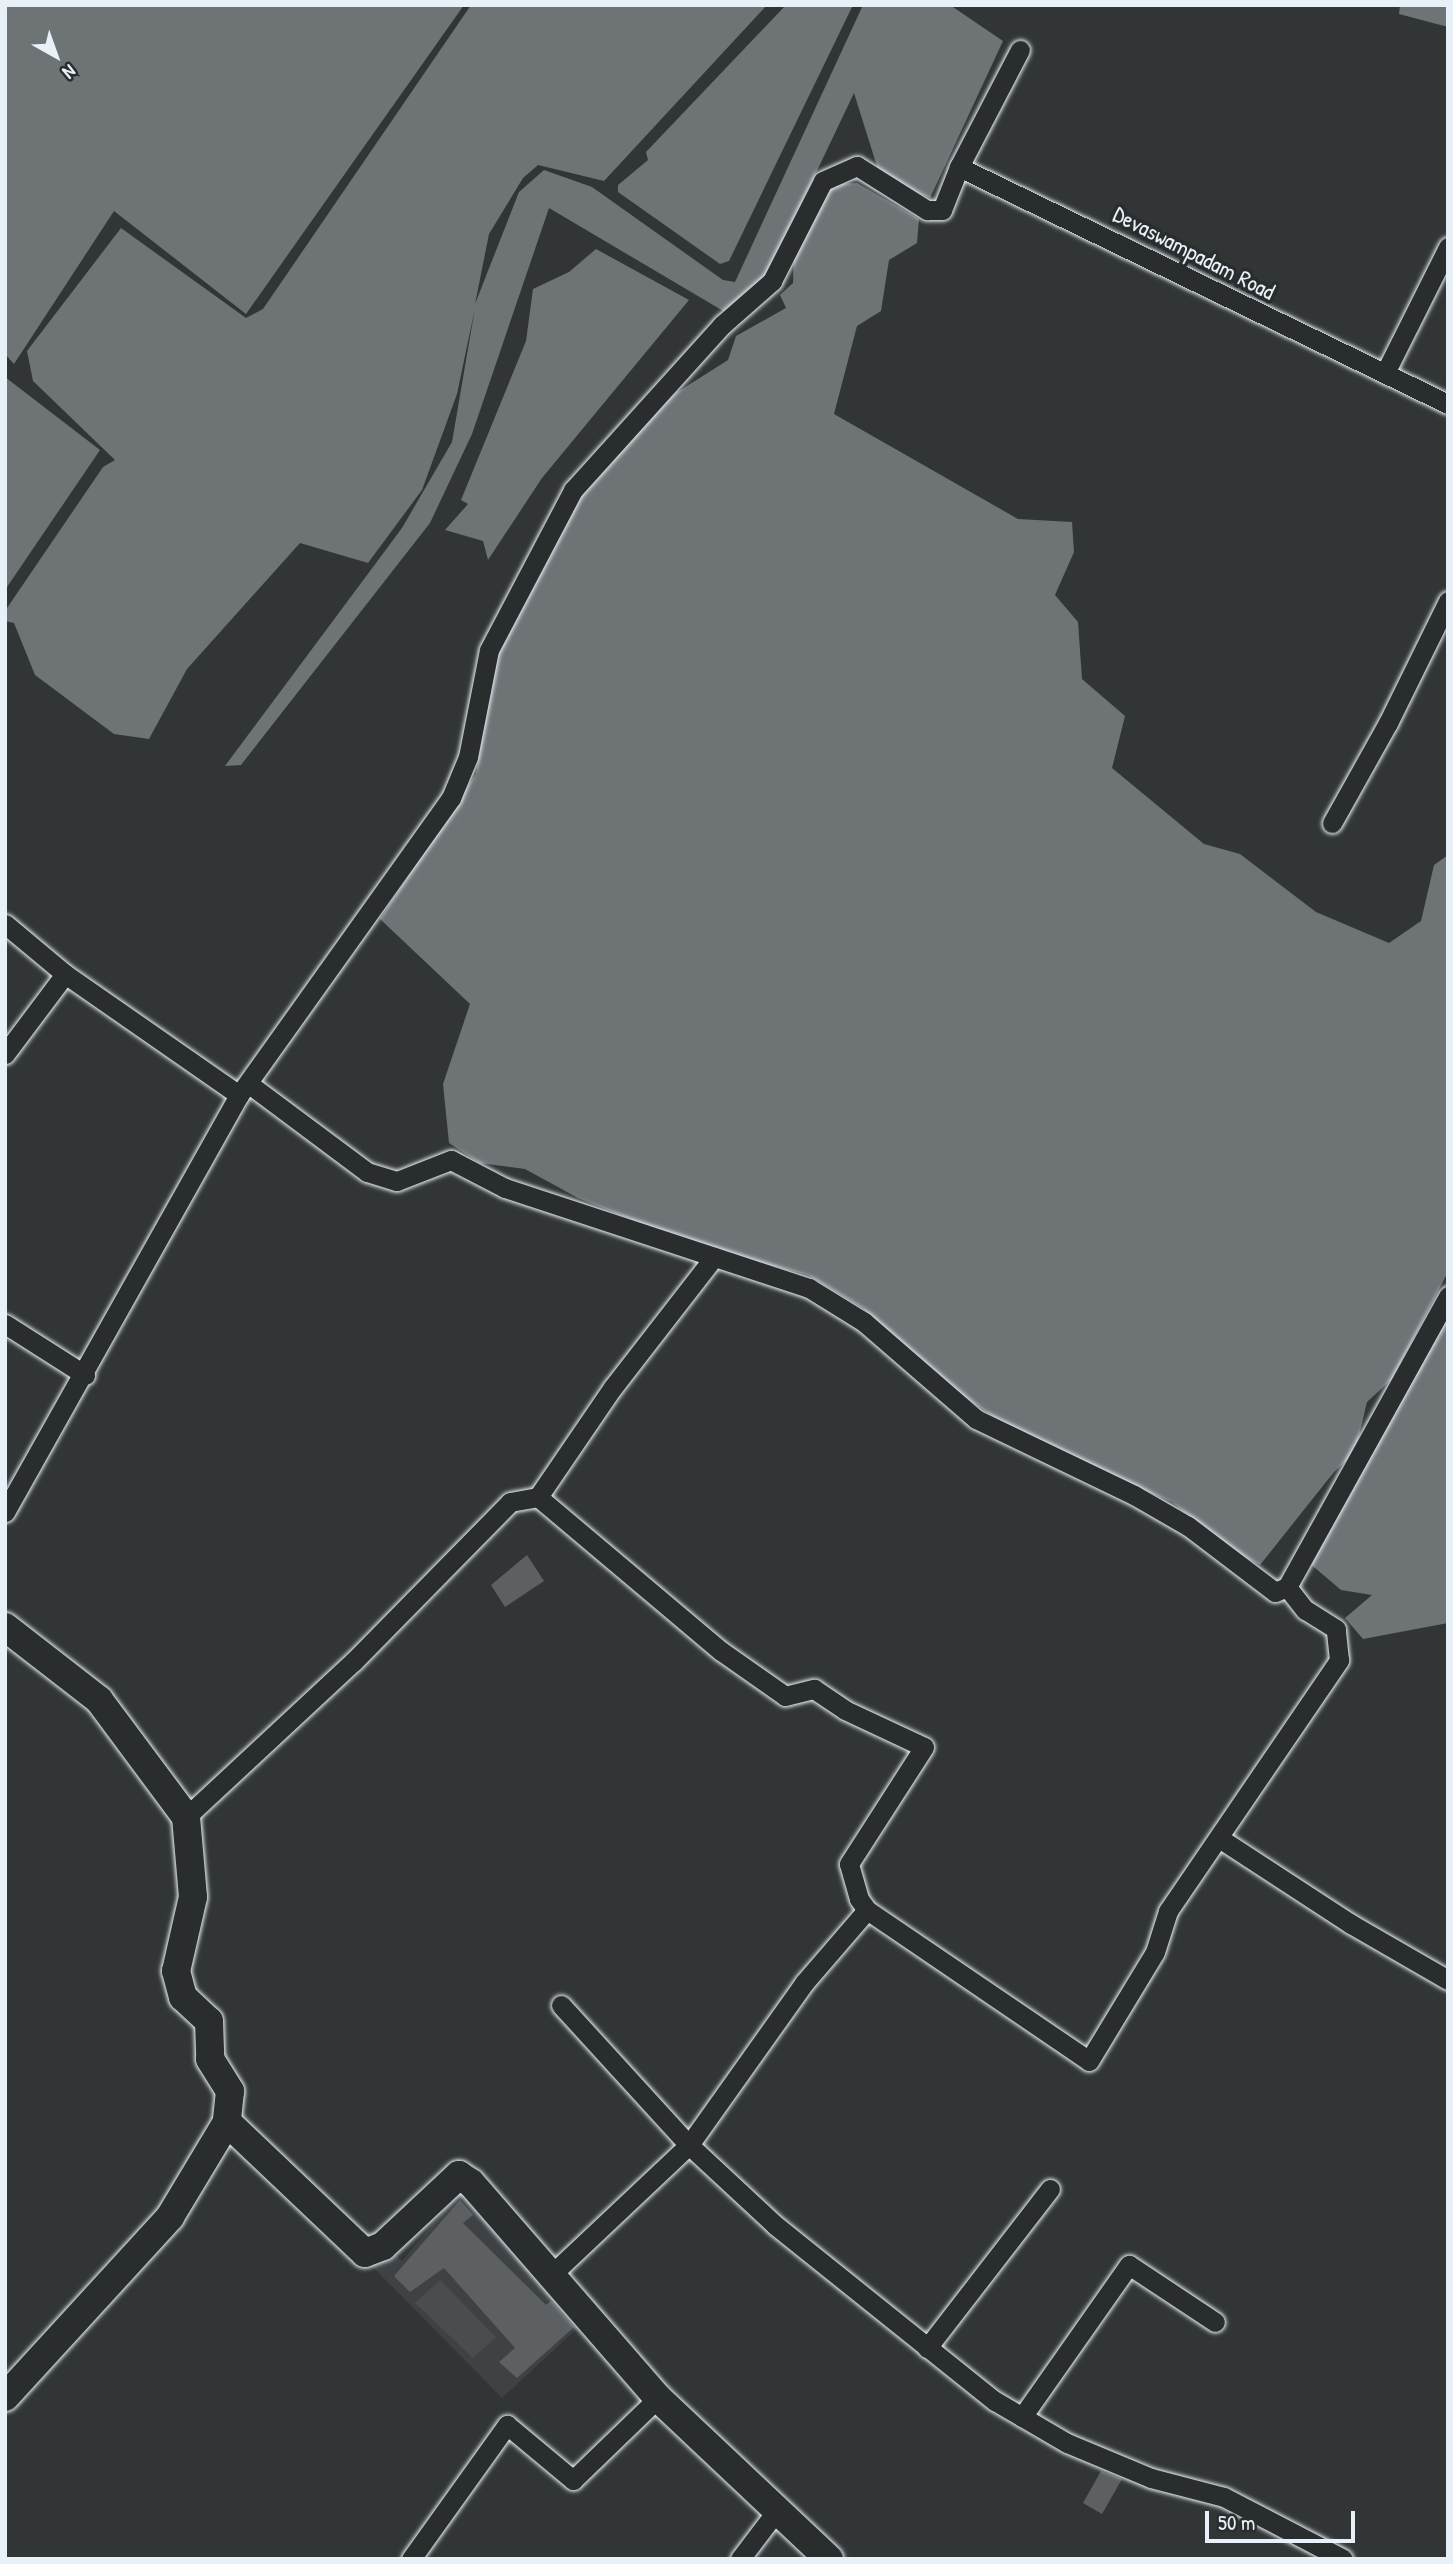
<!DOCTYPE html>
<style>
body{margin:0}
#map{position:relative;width:1453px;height:2564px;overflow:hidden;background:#323536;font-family:"Patrick Hand",sans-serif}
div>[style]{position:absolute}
.built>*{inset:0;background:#3f4244}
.green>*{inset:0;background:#494d4f}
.water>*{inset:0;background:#6e7376}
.building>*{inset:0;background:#5c6063}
.roads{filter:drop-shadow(0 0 2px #e8f1f8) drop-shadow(0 0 2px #e8f1f8)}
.street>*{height:19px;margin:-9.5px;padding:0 9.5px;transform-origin:9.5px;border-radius:9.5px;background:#2a2d2e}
.secondary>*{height:28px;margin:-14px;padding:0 14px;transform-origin:14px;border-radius:14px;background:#2a2d2e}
span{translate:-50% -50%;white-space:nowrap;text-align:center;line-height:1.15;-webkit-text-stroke:7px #2a2d2e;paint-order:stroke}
.street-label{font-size:23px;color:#e8f1f8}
.frame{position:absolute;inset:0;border:7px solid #e8f1f8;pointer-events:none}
.north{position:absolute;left:21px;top:21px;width:70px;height:70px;-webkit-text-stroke:5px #2a2d2e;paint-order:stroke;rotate:140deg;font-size:19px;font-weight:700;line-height:28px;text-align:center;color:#e8f1f8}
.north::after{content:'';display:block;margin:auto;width:24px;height:32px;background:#e8f1f8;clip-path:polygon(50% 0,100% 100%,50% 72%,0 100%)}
.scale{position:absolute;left:1205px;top:2511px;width:150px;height:32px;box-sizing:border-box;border:4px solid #e8f1f8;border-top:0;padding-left:9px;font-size:21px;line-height:24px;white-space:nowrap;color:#e8f1f8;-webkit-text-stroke:5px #2a2d2e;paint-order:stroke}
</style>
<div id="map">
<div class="built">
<i style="clip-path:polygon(462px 2189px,586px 2320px,502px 2398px,372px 2266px,390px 2249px,402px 2261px)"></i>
</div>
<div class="green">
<i style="clip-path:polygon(440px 2280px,496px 2337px,473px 2358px,415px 2303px)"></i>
</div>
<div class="water">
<i style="clip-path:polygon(5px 5px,464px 5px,246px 314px,114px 211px,14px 364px,5px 354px)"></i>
<i style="clip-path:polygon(471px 5px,767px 5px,604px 181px,538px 165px,523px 178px,489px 234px,475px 304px,519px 192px,544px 170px,592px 187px,723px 280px,735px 282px,863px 5px,950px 5px,1003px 41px,930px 198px,880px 176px,854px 93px,766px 278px,725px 312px,549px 208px,472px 434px,430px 523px,241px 765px,225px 766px,402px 528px,452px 442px,475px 308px,457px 394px,422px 490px,368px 563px,300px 543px,187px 669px,149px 739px,114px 734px,35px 675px,14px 623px,5px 621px,5px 611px,103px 467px,115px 460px,33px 381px,27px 351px,121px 228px,246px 318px,263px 309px)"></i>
<i style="clip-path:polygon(786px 5px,853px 5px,729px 261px,720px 264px,618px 192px,618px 185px,648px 160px,646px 152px)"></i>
<i style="clip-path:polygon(1400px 5px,1448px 5px,1448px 27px,1399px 14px)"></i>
<i style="clip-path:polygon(857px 183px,919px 219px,917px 243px,889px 260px,881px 311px,857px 326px,834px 414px,1018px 519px,1072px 522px,1074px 552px,1055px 595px,1078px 622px,1082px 679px,1125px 716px,1112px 768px,1204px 844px,1240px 854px,1316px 912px,1389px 943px,1421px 921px,1434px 865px,1448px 855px,1448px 1272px,1392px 1379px,1367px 1402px,1355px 1453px,1334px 1472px,1260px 1565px,1227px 1547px,1172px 1502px,1029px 1441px,952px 1388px,863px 1308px,808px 1275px,701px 1247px,578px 1198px,525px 1169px,480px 1163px,449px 1143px,443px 1084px,470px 1004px,380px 919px,476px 774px,498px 641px,580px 485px,668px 398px,728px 360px,736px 336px,786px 308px,780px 295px,793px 283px,794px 246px,827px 191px,838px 184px)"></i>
<i style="clip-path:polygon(596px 249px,689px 300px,542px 478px,488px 560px,483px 541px,445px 530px,468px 504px,461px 500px,526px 341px,533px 289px,569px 272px)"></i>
<i style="clip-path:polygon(5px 377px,100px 450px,5px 590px)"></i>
<i style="clip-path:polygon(1448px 1316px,1448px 1623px,1363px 1639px,1345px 1618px,1372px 1595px,1341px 1590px,1308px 1562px)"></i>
</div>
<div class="building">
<i style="clip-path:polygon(527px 1555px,544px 1581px,505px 1607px,491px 1585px)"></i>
<i style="clip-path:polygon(460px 2200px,473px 2215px,463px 2223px,546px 2305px,551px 2301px,574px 2327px,517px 2378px,499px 2362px,515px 2348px,444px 2268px,410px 2292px,394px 2276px)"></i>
<i style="clip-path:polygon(1101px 2471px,1122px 2479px,1102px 2514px,1083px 2503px)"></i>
</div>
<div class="roads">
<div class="street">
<i style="left:959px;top:167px;width:132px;rotate:-62.5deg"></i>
<i style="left:1386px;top:371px;width:139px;rotate:-63.4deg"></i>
<i style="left:1332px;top:823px;width:115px;rotate:-60.8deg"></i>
<i style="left:1388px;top:723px;width:136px;rotate:-63.8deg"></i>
<i style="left:5px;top:924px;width:78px;rotate:39.8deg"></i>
<i style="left:65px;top:974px;width:212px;rotate:34.8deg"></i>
<i style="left:5px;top:1054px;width:100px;rotate:-53.1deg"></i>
<i style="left:249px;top:1084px;width:147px;rotate:36.7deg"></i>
<i style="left:367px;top:1172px;width:31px;rotate:17deg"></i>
<i style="left:397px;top:1181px;width:58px;rotate:-21.3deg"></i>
<i style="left:451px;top:1160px;width:61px;rotate:27.4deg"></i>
<i style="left:505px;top:1188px;width:320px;rotate:18.2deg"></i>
<i style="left:809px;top:1288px;width:65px;rotate:31.7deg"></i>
<i style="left:864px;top:1322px;width:148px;rotate:40.9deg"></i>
<i style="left:976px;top:1419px;width:175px;rotate:25.7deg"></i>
<i style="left:1134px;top:1495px;width:62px;rotate:29.9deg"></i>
<i style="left:1188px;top:1526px;width:109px;rotate:37.2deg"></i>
<i style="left:1275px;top:1592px;width:13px;rotate:-23deg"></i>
<i style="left:714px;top:1257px;width:165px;rotate:127.8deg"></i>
<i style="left:613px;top:1387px;width:133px;rotate:124.3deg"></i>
<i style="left:538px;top:1497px;width:239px;rotate:40.1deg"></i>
<i style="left:721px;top:1651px;width:78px;rotate:35.1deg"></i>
<i style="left:785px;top:1696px;width:30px;rotate:-14deg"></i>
<i style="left:814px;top:1689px;width:37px;rotate:34deg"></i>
<i style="left:845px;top:1710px;width:87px;rotate:25.1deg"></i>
<i style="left:924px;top:1747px;width:139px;rotate:122.7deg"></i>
<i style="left:849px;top:1864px;width:36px;rotate:74deg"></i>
<i style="left:859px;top:1899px;width:14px;rotate:54deg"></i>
<i style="left:5px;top:1324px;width:95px;rotate:32.5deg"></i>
<i style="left:5px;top:1512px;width:478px;rotate:-60.7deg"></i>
<i style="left:239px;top:1095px;width:365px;rotate:-54.5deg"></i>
<i style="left:451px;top:798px;width:44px;rotate:-67.5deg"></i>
<i style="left:468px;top:757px;width:109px;rotate:-78.9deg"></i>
<i style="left:489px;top:650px;width:181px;rotate:-62.3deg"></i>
<i style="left:573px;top:490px;width:222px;rotate:-47.9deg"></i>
<i style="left:722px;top:325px;width:67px;rotate:-41.3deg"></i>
<i style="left:772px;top:281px;width:112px;rotate:-63deg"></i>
<i style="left:823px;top:181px;width:37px;rotate:-24deg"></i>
<i style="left:857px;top:166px;width:83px;rotate:32.2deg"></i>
<i style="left:927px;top:210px;width:15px"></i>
<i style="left:942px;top:210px;width:46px;rotate:-68.4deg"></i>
<i style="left:959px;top:167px;width:543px;rotate:25.86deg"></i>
<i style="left:186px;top:1817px;width:228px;rotate:-42.9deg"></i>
<i style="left:353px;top:1662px;width:224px;rotate:-45.5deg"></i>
<i style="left:510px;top:1502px;width:28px;rotate:-10deg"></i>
<i style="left:1219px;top:1838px;width:158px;rotate:33.1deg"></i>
<i style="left:1351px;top:1924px;width:112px;rotate:30deg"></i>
<i style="left:561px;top:2005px;width:190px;rotate:47.6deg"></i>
<i style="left:689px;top:2145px;width:117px;rotate:42.9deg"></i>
<i style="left:775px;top:2225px;width:282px;rotate:38.7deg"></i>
<i style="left:995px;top:2401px;width:83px;rotate:30.3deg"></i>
<i style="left:1067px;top:2443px;width:91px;rotate:22.6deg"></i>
<i style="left:1151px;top:2478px;width:75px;rotate:14.6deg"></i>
<i style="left:1224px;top:2497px;width:134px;rotate:27.5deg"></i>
<i style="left:551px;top:2275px;width:190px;rotate:-43.3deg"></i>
<i style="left:689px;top:2145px;width:199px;rotate:-54.6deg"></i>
<i style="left:804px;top:1983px;width:96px;rotate:-49.2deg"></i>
<i style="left:867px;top:1910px;width:268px;rotate:34.2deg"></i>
<i style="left:1089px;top:2061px;width:127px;rotate:-58.8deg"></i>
<i style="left:1155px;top:1952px;width:43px;rotate:-72.4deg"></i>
<i style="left:1168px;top:1911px;width:304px;rotate:-55.7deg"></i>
<i style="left:1339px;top:1660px;width:31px;rotate:-96deg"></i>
<i style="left:1336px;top:1629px;width:36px;rotate:-148deg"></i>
<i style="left:1305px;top:1610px;width:29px;rotate:-128deg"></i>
<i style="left:1287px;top:1587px;width:333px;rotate:-61deg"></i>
<i style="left:927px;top:2348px;width:201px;rotate:-52.3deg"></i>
<i style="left:1022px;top:2417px;width:186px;rotate:-54.9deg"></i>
<i style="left:1129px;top:2265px;width:103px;rotate:33.5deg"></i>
<i style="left:411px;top:2559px;width:165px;rotate:-54.4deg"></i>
<i style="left:507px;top:2425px;width:86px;rotate:39.8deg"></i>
<i style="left:573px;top:2480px;width:118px;rotate:-44deg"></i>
<i style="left:740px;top:2559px;width:63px;rotate:-52.8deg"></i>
</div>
<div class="secondary">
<i style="left:5px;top:1627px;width:119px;rotate:37.8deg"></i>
<i style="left:99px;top:1700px;width:146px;rotate:53.4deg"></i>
<i style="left:186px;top:1817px;width:80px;rotate:85deg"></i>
<i style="left:193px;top:1897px;width:76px;rotate:102.9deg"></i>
<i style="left:176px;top:1971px;width:27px;rotate:75deg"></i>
<i style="left:183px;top:1997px;width:35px;rotate:43deg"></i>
<i style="left:209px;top:2021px;width:38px;rotate:88deg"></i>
<i style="left:210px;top:2059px;width:38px;rotate:58deg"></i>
<i style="left:230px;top:2091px;width:31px;rotate:96deg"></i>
<i style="left:227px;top:2122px;width:111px;rotate:121deg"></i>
<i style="left:170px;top:2217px;width:244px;rotate:132.5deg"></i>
<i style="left:227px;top:2122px;width:190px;rotate:43.5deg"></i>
<i style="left:365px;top:2253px;width:19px;rotate:-21deg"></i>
<i style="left:383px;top:2246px;width:104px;rotate:-43.1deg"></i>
<i style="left:459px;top:2175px;width:14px;rotate:34deg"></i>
<i style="left:471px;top:2183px;width:285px;rotate:49deg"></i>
<i style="left:658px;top:2398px;width:235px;rotate:43.3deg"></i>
</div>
</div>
<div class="street-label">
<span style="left:1194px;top:253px;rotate:27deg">Devaswampadam Road</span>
</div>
<div class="frame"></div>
<div class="north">N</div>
<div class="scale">50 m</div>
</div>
